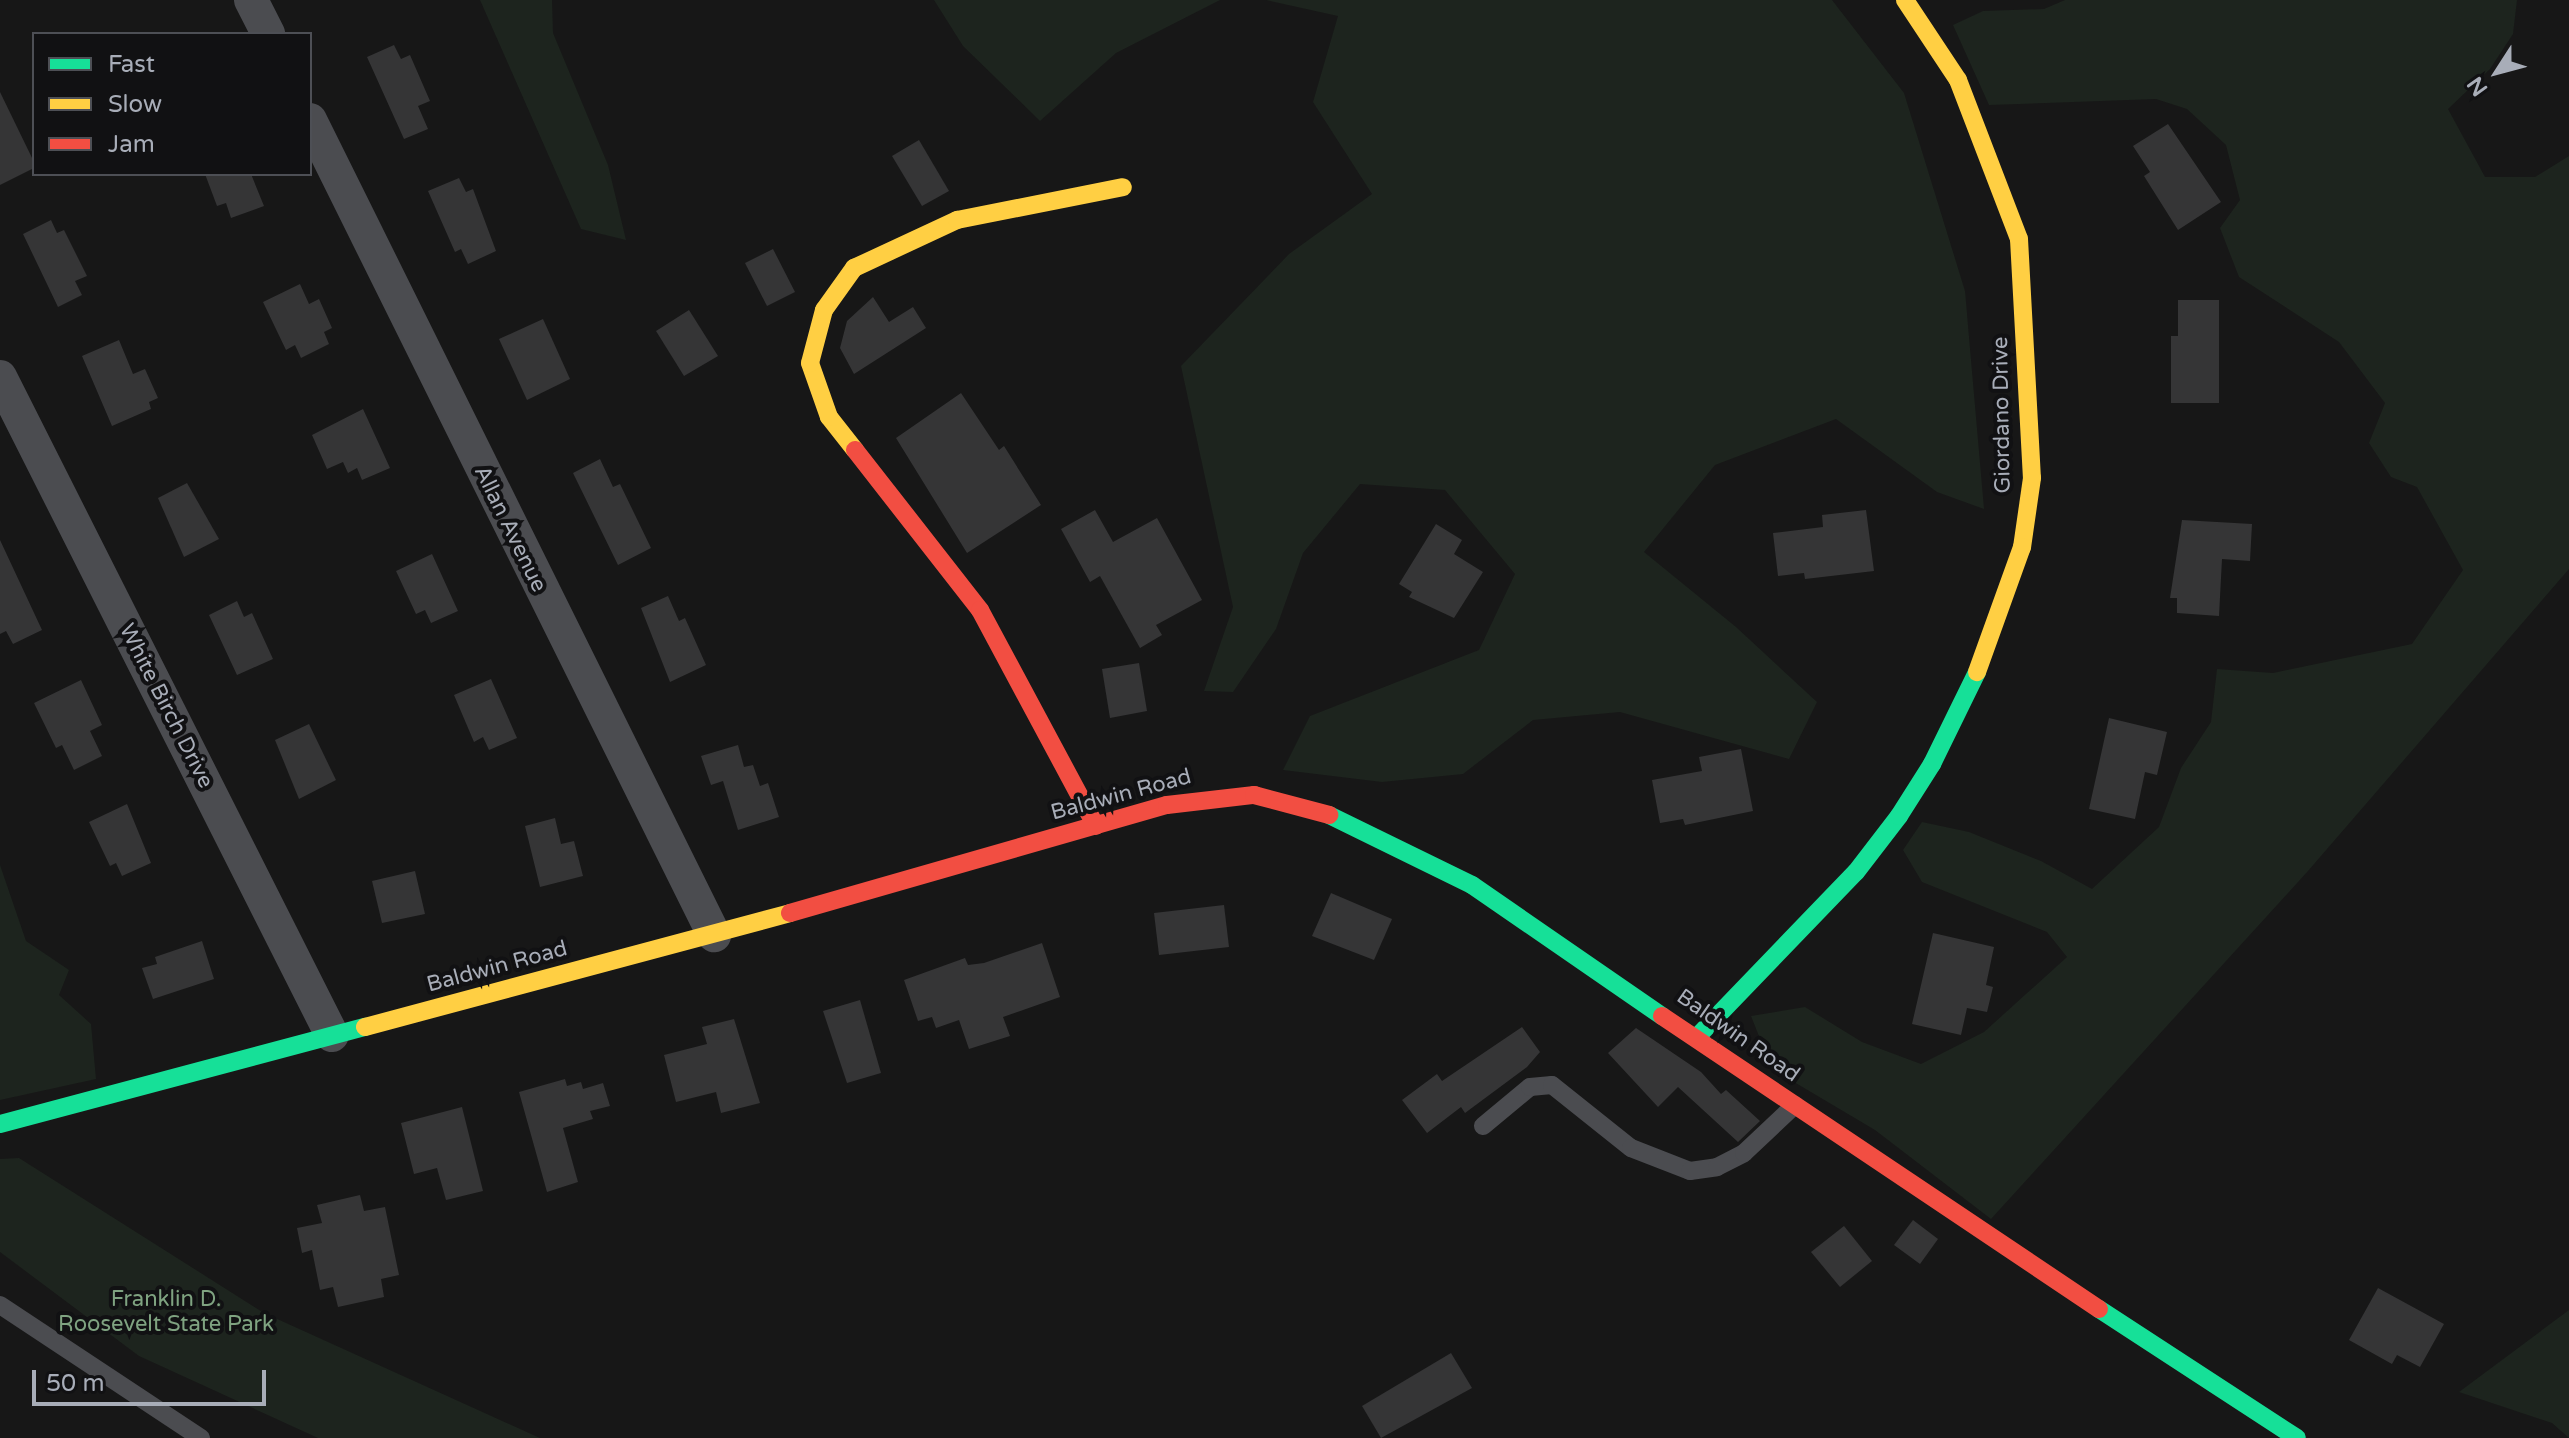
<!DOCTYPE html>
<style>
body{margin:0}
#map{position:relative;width:2569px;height:1438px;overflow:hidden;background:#171717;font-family:"Varela Round",sans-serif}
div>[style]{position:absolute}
.green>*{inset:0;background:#1d241e}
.building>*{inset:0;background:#353536}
.lane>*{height:18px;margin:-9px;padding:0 9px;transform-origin:9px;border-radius:9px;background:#4b4c50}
.street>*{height:34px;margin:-17px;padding:0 17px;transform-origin:17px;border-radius:17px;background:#4b4c50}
.fast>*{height:18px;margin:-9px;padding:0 9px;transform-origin:9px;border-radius:9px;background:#16e098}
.slow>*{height:18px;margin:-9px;padding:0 9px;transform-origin:9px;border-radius:9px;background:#ffcf43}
.jam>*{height:18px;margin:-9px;padding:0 9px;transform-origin:9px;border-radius:9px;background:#f24e42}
span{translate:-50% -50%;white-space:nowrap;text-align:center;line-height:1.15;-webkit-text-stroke:8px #111113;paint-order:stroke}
.street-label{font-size:22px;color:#a8adb8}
.park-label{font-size:22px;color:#7fa381}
.legend{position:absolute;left:32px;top:32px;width:280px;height:144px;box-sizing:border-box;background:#111113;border:2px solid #4d4f55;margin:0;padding:10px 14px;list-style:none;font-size:24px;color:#a8adb8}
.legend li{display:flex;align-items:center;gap:16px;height:40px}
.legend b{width:40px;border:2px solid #4d4f55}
.north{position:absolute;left:2457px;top:32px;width:80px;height:80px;-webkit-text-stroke:6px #111113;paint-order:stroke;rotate:234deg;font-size:22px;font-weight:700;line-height:32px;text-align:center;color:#a8adb8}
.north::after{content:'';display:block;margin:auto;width:28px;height:36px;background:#a8adb8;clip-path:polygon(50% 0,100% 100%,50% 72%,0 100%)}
.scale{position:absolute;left:32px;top:1370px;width:234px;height:36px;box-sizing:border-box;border:4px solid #a8adb8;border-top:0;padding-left:10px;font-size:24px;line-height:28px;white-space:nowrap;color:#a8adb8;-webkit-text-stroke:6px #111113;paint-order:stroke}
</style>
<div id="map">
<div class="green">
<i style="clip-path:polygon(480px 0,552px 0,553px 33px,608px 165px,626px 240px,581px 229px)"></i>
<i style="clip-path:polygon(934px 0,1220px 0,1116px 53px,1040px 121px,963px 46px)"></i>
<i style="clip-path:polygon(1266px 0,1832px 0,1904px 93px,1965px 291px,1984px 509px,1937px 492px,1836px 419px,1715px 465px,1644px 552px,1736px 627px,1817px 702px,1789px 759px,1620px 712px,1533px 720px,1463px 774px,1382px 782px,1283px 770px,1310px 716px,1479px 650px,1515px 574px,1445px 490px,1360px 484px,1303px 553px,1276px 629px,1233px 692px,1204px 691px,1233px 607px,1181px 366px,1289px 254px,1372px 194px,1313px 102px,1338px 16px)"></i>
<i style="clip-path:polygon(2065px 0,2517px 0,2513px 34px,2490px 69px,2448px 109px,2485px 177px,2535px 177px,2569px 156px,2569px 569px,2308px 871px,1991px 1219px,1875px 1130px,1772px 1069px,1751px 1016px,1805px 1007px,1862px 1042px,1921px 1064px,1984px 1032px,2067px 957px,2047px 932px,1922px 882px,1903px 850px,1922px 822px,1969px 832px,2041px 861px,2092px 889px,2159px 827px,2181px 768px,2211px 722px,2217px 669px,2273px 673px,2412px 644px,2463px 570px,2417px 487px,2391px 477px,2369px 443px,2385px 403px,2339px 342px,2239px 277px,2220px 228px,2240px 200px,2226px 145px,2187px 109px,2156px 99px,1989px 105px,1953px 25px,1983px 11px,2044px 9px)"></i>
<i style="clip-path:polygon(0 865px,26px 941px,69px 970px,59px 995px,91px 1024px,96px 1079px,0 1100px)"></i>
<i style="clip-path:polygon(19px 1158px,264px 1313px,540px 1438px,318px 1438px,139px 1356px,0 1252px,0 1159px)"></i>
<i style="clip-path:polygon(2569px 1310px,2569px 1438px,2552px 1423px,2459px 1392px)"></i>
</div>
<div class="building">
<i style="clip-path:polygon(394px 45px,401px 59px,410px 55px,430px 101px,418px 106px,428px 129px,404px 139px,367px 57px)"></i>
<i style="clip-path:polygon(0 92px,34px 162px,34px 168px,0 185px)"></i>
<i style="clip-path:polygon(2168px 124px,2221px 202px,2178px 230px,2144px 176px,2150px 172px,2133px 146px)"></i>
<i style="clip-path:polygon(919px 140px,949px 191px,922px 206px,892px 156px)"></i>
<i style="clip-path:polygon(205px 174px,251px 174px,264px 206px,231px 218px,226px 203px,217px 206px)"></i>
<i style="clip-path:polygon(459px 178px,466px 192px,473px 189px,496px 251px,468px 264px,461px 249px,455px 252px,428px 191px)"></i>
<i style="clip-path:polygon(51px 220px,57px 233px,64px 230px,87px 276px,75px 281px,82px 295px,58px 307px,23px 234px)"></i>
<i style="clip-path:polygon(773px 249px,795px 292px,767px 306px,745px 263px)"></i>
<i style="clip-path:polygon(300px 284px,309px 304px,319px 299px,332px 328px,324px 332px,329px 344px,301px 358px,295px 345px,286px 350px,263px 302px)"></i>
<i style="clip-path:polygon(873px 297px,889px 322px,913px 307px,926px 328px,854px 374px,840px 348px,847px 321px)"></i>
<i style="clip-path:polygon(2178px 300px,2219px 300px,2219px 403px,2171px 403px,2171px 336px,2178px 336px)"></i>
<i style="clip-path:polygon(689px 310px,718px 356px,684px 376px,656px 331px)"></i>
<i style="clip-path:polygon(543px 319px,570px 379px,527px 400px,499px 339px)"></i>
<i style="clip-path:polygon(119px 340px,133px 374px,145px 369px,158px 398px,149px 402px,151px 409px,112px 426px,82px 356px)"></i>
<i style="clip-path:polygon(961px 393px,999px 450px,1004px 446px,1041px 505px,967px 553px,896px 438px)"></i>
<i style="clip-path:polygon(363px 409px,390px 468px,362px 480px,357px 468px,348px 473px,343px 462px,327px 469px,312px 435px)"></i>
<i style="clip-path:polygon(600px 459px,613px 487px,620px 484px,651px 548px,618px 565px,573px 473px)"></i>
<i style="clip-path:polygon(187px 483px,219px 539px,184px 557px,158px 498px)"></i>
<i style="clip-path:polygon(1095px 510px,1113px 542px,1157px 518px,1202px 600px,1156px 625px,1162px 635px,1140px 648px,1100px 576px,1090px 582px,1061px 529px)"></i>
<i style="clip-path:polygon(1866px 510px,1874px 571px,1805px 579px,1804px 573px,1778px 576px,1773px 533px,1823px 527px,1822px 515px)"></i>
<i style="clip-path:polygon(2182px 520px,2252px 524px,2250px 561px,2222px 559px,2219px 616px,2177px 613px,2177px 598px,2170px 598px)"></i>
<i style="clip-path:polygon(1436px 524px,1462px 540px,1454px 554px,1483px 572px,1454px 618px,1409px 597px,1412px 592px,1399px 584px)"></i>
<i style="clip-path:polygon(0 540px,42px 630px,13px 644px,6px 631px,0 634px)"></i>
<i style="clip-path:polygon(432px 554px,458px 611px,431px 623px,425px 610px,416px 614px,396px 571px)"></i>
<i style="clip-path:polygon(668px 596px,679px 621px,685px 618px,706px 665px,670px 682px,641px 608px)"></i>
<i style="clip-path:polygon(237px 601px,244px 617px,252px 613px,273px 659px,237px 675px,209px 615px)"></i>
<i style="clip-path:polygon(1139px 663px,1147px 711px,1110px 718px,1102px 669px)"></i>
<i style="clip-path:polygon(491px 679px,517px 738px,489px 750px,483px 737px,474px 742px,454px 695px)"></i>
<i style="clip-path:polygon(81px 680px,102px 725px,90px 731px,102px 756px,74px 770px,62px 745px,56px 748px,34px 703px)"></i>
<i style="clip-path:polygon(2109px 718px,2167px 732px,2157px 775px,2145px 772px,2135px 819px,2089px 809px)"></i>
<i style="clip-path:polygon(309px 724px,336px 780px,299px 799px,275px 740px)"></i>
<i style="clip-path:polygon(738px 745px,744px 767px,753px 765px,760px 786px,768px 783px,779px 817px,738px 830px,723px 781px,711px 785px,701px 756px)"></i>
<i style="clip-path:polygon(1741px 749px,1753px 811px,1685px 825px,1683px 819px,1660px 823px,1652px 780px,1702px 771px,1699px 757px)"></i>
<i style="clip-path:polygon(127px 804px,151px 863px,122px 876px,116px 863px,110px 866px,89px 822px)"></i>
<i style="clip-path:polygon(555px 818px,561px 844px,574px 841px,583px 876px,540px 887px,525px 826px)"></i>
<i style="clip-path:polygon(415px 871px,425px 914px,382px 923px,372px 881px)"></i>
<i style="clip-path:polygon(1331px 893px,1392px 919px,1374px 960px,1312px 936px)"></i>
<i style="clip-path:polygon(1224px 905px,1229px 947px,1159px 955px,1154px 913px)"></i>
<i style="clip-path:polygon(1933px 933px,1994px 947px,1986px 985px,1993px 987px,1987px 1012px,1967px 1008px,1961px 1035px,1912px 1024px)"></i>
<i style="clip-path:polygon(202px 941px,214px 979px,153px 999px,142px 968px,157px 964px,155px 957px)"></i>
<i style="clip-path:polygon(1042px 943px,1060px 997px,1003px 1017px,1010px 1036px,969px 1049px,959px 1020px,936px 1028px,932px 1017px,918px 1021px,904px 980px,965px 958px,968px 965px,984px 963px)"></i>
<i style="clip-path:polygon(860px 1000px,881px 1073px,847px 1083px,823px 1011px)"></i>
<i style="clip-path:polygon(734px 1019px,760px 1103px,721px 1113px,716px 1092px,676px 1102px,664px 1055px,707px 1044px,702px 1027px)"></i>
<i style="clip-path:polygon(1522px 1027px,1540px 1052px,1527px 1067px,1465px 1113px,1461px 1107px,1427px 1133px,1402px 1100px,1437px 1074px,1442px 1081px)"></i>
<i style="clip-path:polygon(1636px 1028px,1701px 1072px,1721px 1094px,1726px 1090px,1760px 1121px,1738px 1142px,1678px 1087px,1658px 1107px,1608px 1053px)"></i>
<i style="clip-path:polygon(565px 1079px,567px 1086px,581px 1082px,583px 1089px,603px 1083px,610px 1106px,590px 1111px,593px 1119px,563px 1128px,578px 1182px,547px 1192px,519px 1092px)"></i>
<i style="clip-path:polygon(462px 1107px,483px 1191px,446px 1200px,437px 1168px,414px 1174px,401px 1123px)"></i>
<i style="clip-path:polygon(360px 1195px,364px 1211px,385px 1207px,399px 1275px,381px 1279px,384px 1297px,338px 1307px,333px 1287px,320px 1290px,312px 1250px,302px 1253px,297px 1228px,322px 1223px,317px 1205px)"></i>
<i style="clip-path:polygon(1913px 1220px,1938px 1239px,1920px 1264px,1894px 1245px)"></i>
<i style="clip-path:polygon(1844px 1226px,1872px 1261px,1840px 1287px,1811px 1252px)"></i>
<i style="clip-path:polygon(2378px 1288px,2444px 1324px,2420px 1367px,2397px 1355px,2392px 1364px,2349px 1340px)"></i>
<i style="clip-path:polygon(1451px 1353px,1472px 1388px,1381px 1438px,1362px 1406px)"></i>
</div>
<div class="lane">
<i style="left:1483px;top:1126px;width:61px;rotate:-39.7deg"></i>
<i style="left:1530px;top:1087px;width:22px;rotate:-5deg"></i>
<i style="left:1552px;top:1085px;width:101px;rotate:38.6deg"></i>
<i style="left:1631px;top:1148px;width:63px;rotate:21.3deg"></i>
<i style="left:1690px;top:1171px;width:27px;rotate:-8deg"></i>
<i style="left:1717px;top:1167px;width:30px;rotate:-27deg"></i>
<i style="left:1744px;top:1153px;width:70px;rotate:-43.3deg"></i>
<i style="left:0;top:1305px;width:241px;rotate:33.5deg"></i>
</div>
<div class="street">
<i style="left:251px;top:0;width:38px;rotate:63deg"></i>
<i style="left:310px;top:120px;width:910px;rotate:63.63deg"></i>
<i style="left:0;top:377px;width:737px;rotate:63.23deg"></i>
</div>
<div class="fast">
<i style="left:1329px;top:815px;width:159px;rotate:26.1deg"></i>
<i style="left:1472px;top:885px;width:231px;rotate:34.6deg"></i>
<i style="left:1697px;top:1037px;width:229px;rotate:-46.1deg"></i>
<i style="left:1856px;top:872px;width:71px;rotate:-52.5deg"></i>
<i style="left:1899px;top:816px;width:62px;rotate:-57.6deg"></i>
<i style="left:1932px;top:764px;width:102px;rotate:-63.9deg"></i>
<i style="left:0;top:1124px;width:378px;rotate:-14.9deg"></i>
<i style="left:2099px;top:1309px;width:236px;rotate:33.1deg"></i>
</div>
<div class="slow">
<i style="left:1905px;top:0;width:96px;rotate:56.5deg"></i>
<i style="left:1958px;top:80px;width:170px;rotate:69deg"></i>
<i style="left:2019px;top:239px;width:239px;rotate:86.9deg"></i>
<i style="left:2032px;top:478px;width:70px;rotate:98.2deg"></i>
<i style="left:2022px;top:547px;width:133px;rotate:109.8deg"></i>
<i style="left:855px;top:450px;width:42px;rotate:-128.2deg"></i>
<i style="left:829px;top:417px;width:57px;rotate:-109.4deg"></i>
<i style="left:810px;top:363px;width:55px;rotate:-75.2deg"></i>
<i style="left:824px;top:310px;width:52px;rotate:-54.5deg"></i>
<i style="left:854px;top:268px;width:114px;rotate:-25deg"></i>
<i style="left:957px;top:220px;width:169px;rotate:-11.2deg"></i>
<i style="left:365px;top:1027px;width:440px;rotate:-15deg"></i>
</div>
<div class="jam">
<i style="left:855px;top:450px;width:203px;rotate:52deg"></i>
<i style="left:980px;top:610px;width:245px;rotate:61.8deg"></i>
<i style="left:790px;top:913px;width:392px;rotate:-16deg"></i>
<i style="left:1167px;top:805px;width:88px;rotate:-6.6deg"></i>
<i style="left:1254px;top:795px;width:78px;rotate:14.9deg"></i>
<i style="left:1662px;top:1016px;width:526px;rotate:33.84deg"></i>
</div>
<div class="street-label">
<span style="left:2002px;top:415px;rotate:-91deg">Giordano Drive</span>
<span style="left:510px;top:529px;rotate:64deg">Allan Avenue</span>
<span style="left:166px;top:706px;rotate:63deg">White Birch Drive</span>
<span style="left:1121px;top:795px;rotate:-15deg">Baldwin Road</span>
<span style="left:497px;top:967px;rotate:-15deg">Baldwin Road</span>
<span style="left:1738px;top:1036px;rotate:35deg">Baldwin Road</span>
</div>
<div class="park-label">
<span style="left:166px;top:1312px">Franklin D.<br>Roosevelt State Park</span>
</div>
<ul class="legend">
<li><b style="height:10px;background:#16e098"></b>Fast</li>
<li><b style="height:10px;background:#ffcf43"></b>Slow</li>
<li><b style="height:10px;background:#f24e42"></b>Jam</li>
</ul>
<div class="north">N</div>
<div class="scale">50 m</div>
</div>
